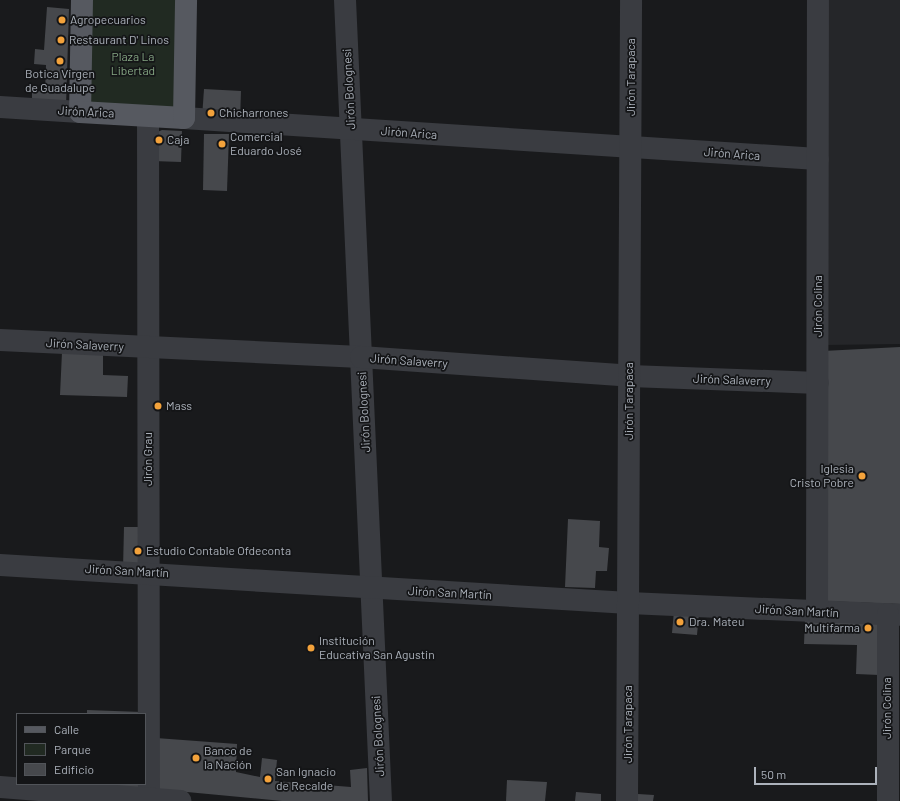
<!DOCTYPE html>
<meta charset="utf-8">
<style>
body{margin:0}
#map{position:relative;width:900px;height:801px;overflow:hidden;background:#191a1c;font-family:Barlow,sans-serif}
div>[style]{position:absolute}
.built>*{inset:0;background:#252629}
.green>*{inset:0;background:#212a22}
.building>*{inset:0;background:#46484c}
.minor>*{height:22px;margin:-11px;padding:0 11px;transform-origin:11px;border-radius:11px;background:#3a3c41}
.major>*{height:22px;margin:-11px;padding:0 11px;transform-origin:11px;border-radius:11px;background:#565960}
.dots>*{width:11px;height:11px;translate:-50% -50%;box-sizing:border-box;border:2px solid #141517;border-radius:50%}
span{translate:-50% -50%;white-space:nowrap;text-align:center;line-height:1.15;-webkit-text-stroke:3.5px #141517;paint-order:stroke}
.poi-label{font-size:12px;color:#acb2bb}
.left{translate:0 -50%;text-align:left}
.right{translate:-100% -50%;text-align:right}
.park-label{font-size:12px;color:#85a683}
.street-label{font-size:12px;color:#acb2bb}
.legend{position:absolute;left:16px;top:713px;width:130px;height:72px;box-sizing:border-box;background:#141517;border:1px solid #515459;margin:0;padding:5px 7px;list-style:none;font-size:12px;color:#acb2bb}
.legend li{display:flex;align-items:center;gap:8px;height:20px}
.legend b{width:20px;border:1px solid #515459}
.scale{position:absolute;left:754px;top:767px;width:123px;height:18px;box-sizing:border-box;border:2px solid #acb2bb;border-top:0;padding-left:5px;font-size:12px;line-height:14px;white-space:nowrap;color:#acb2bb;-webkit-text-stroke:3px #141517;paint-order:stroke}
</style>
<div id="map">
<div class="built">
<i style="clip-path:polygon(826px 0,900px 0,900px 344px,826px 345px)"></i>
</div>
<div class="green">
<i style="clip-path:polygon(92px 0,177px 0,176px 111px,89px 105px)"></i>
</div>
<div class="building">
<i style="clip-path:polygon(47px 7px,69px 9px,66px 107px,32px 106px,32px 91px,45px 91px,46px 65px,34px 64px,35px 49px,44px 50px)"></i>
<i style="clip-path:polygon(204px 89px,241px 91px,240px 120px,202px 118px)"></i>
<i style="clip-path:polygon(162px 130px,182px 131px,181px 162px,152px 161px,153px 134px)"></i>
<i style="clip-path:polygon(204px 134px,229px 134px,227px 191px,203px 190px)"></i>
<i style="clip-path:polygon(900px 347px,900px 604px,824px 601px,823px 351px)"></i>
<i style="clip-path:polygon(62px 352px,103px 353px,103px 375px,128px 376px,127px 397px,60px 395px)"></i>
<i style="clip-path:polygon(568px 519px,600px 521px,599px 547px,609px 548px,607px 571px,596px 571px,595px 588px,565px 587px)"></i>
<i style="clip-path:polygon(124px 527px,144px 527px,143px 569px,123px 569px)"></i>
<i style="clip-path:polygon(674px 611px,699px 613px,697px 635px,672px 633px)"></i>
<i style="clip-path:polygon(805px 618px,881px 620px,879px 675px,856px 674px,857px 645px,804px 644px)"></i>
<i style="clip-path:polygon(87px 710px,142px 712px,142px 714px,87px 714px)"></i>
<i style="clip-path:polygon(156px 738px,237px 744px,236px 772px,260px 777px,262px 758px,277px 760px,275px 781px,351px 787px,350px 770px,367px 768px,368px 801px,282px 801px,155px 789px)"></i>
<i style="clip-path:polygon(507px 780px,547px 782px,545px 801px,506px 801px)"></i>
<i style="clip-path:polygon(85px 784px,140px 784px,140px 789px)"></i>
<i style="clip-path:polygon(576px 792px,601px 794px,601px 801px,575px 801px)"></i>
<i style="clip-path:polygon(638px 794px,654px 795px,653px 801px,637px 801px)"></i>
</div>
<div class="minor">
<i style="left:345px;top:0;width:802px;rotate:87.43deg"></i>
<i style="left:0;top:107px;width:80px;rotate:3.6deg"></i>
<i style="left:148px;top:116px;width:685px;rotate:89.92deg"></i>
<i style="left:184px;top:118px;width:635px;rotate:3.7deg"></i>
<i style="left:0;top:340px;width:361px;rotate:2.7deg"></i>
<i style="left:361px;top:357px;width:270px;rotate:4deg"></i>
<i style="left:630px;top:376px;width:188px;rotate:2.1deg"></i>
<i style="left:0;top:565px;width:630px;rotate:3.46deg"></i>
<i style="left:629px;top:603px;width:271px;rotate:2.5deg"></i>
<i style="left:817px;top:612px;width:612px;rotate:-89.91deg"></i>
<i style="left:0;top:787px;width:181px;rotate:4.4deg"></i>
<i style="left:627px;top:801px;width:801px;rotate:-89.71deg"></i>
<i style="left:888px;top:801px;width:187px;rotate:-90deg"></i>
</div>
<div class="major">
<i style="left:82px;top:0;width:112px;rotate:91deg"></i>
<i style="left:80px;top:112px;width:104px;rotate:3.3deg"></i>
<i style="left:184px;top:118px;width:118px;rotate:-89deg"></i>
</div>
<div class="dots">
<i style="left:62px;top:20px;background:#f3a23b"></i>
<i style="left:61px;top:40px;background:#f3a23b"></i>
<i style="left:60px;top:61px;background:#f3a23b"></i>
<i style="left:211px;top:113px;background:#f3a23b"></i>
<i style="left:159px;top:140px;background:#f3a23b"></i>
<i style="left:222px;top:144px;background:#f3a23b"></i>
<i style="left:158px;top:406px;background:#f3a23b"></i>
<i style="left:862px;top:476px;background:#f3a23b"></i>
<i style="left:138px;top:551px;background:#f3a23b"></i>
<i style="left:680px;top:622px;background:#f3a23b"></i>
<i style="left:868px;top:628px;background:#f3a23b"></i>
<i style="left:311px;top:648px;background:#f3a23b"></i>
<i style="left:196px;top:758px;background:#f3a23b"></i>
<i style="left:268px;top:779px;background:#f3a23b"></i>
</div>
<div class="poi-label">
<span class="left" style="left:70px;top:20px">Agropecuarios</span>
<span class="left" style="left:69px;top:40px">Restaurant D' Linos</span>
<span style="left:60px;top:81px">Botica Virgen<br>de Guadalupe</span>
<span class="left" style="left:219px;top:113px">Chicharrones</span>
<span class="left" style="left:230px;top:144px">Comercial<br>Eduardo José</span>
<span class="left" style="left:167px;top:140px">Caja</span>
<span class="left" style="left:166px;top:406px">Mass</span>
<span class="right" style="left:854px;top:476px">Iglesia<br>Cristo Pobre</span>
<span class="left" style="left:146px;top:551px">Estudio Contable Ofdeconta</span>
<span class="left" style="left:689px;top:622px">Dra. Mateu</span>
<span class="right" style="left:860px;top:628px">Multifarma</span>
<span class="left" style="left:319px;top:648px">Institución<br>Educativa San Agustin</span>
<span class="left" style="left:204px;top:758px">Banco de<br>la Nación</span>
<span class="left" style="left:276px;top:779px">San Ignacio<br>de Recalde</span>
</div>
<div class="park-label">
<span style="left:133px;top:64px">Plaza La<br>Libertad</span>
</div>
<div class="street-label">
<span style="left:631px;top:77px;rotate:-90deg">Jirón Tarapaca</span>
<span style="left:349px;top:89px;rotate:-93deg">Jirón Bolognesi</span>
<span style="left:86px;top:112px;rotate:3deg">Jirón Arica</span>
<span style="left:409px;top:133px;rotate:4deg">Jirón Arica</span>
<span style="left:732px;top:154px;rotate:4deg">Jirón Arica</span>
<span style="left:818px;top:306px;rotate:-90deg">Jirón Colina</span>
<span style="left:85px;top:345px;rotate:3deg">Jirón Salaverry</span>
<span style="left:409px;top:361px;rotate:4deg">Jirón Salaverry</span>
<span style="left:732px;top:380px;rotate:2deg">Jirón Salaverry</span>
<span style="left:629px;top:401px;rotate:-90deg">Jirón Tarapaca</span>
<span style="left:364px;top:412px;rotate:-93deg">Jirón Bolognesi</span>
<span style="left:148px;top:459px;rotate:-90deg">Jirón Grau</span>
<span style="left:127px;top:571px;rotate:3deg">Jirón San Martín</span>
<span style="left:450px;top:593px;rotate:3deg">Jirón San Martín</span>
<span style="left:797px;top:611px;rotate:3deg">Jirón San Martín</span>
<span style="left:887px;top:708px;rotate:-90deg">Jirón Colina</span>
<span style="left:628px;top:724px;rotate:-90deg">Jirón Tarapaca</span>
<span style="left:378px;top:736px;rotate:-93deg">Jirón Bolognesi</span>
</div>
<ul class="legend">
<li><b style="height:5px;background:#565960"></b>Calle</li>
<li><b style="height:11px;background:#212a22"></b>Parque</li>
<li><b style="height:11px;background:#46484c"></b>Edificio</li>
</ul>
<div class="scale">50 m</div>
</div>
